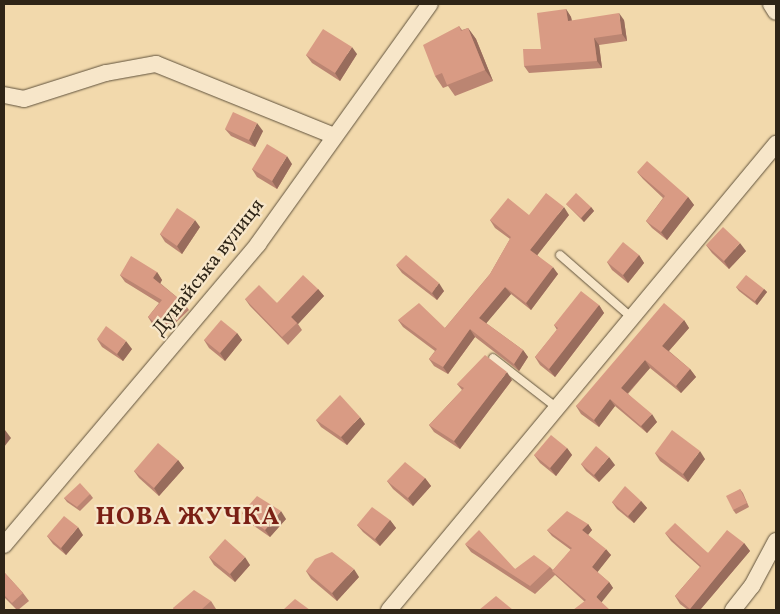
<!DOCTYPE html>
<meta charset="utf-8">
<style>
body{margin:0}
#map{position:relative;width:780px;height:614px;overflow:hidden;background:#f2d9ac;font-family:Vollkorn,serif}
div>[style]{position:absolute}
.roads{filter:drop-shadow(0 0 1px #60523c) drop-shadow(0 0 1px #60523c)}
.lane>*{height:8px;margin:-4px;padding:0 4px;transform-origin:4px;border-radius:4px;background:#f7e6c9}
.street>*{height:16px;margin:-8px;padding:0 8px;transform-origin:8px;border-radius:8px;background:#f7e6c9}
.wall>*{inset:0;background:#bb8572}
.shaded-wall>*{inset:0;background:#986c5c}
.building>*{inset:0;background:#d99b84}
span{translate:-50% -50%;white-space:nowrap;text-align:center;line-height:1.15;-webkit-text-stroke:4.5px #f7e6c9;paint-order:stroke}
.street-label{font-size:20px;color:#2f2517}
.district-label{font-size:25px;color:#7a1f14;font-weight:700;letter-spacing:1px}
.frame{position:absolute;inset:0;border:5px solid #2f2517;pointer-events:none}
</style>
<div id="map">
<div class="roads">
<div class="lane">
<i style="left:560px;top:255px;width:94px;rotate:41.1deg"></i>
<i style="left:493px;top:358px;width:80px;rotate:37.9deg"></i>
</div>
<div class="street">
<i style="left:771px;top:4px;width:9px;rotate:58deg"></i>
<i style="left:4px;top:95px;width:20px;rotate:11deg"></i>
<i style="left:24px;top:99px;width:86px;rotate:-17.6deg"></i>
<i style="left:106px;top:73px;width:51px;rotate:-10.2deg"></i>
<i style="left:156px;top:64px;width:192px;rotate:22deg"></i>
<i style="left:4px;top:545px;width:394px;rotate:-49.8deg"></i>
<i style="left:258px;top:244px;width:295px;rotate:-54.4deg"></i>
<i style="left:389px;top:610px;width:606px;rotate:-50.29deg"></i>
<i style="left:733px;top:610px;width:31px;rotate:-52deg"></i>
<i style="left:752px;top:586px;width:51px;rotate:-61.9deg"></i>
</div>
</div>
<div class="wall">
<i style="clip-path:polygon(566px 9px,571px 17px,572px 21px,624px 20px,627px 41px,599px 45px,602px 68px,529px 73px,524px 66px,541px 49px)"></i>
<i style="clip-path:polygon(459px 26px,462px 30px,468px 28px,476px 39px,493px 81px,455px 96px,448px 86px,443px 88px,435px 76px)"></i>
<i style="clip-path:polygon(357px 54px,340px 81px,312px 63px,306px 55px)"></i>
<i style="clip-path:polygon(225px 129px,263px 131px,255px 147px,231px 136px)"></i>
<i style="clip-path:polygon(292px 164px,277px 189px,257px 177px,252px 169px)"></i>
<i style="clip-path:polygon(637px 172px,688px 197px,694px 205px,667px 240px,652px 228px,646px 221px,663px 198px,643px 179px)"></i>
<i style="clip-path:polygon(566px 204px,591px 207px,594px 211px,584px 222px)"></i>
<i style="clip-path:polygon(529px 215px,569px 215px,537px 255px,558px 274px,531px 310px,511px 294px,486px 323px,523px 350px,528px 357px,519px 371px,475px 337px,448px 374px,434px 366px,429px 359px,435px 351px,403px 327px,398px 320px,445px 328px,490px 274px,510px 239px,495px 228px,490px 220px)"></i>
<i style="clip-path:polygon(200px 227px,182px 254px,165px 242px,160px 234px)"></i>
<i style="clip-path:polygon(706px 245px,746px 251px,729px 269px,712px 253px)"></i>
<i style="clip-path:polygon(639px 255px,644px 263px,628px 283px,612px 270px,607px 262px)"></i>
<i style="clip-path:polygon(396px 265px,444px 291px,437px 300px,402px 273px)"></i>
<i style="clip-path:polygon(157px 272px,162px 280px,160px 283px,184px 303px,189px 310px,164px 334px,153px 325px,148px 317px,159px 303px,125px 282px,120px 275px)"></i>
<i style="clip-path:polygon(736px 287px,764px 289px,767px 292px,757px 305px,739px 291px)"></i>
<i style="clip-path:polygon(318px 289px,324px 296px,298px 324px,302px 330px,288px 345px,250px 306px,245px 299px,277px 303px)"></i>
<i style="clip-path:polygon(599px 305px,604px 313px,555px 377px,540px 365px,535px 357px,557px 330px,554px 325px)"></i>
<i style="clip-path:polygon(684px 320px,689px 328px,669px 351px,690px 369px,696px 377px,681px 393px,650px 368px,628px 394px,657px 422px,647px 433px,615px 406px,599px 427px,581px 414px,576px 406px)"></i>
<i style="clip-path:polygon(237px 333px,242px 340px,225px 361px,209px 348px,204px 340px)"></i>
<i style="clip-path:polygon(97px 339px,132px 349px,123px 361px,102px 347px)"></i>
<i style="clip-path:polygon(512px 380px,460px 449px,434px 432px,429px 425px,462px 390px,457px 384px)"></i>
<i style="clip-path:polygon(316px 420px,365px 424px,347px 445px,321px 427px)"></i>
<i style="clip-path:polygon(567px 448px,572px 455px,556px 476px,540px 463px,534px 455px)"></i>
<i style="clip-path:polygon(655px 453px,705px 459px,688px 482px,660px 461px)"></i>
<i style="clip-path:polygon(178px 460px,184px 468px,159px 496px,139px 478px,134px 471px)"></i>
<i style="clip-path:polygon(581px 464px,615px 465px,599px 482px,586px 471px)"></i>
<i style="clip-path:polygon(425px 478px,431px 486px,413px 506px,393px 489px,387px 481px)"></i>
<i style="clip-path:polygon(740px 489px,743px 493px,749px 507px,736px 514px,733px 510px)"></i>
<i style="clip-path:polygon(90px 494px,93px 498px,80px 511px,67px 502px,64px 498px)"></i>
<i style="clip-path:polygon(641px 501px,647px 508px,634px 523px,617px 509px,612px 502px)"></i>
<i style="clip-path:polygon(242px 513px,286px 519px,270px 537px,247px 521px)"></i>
<i style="clip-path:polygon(390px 520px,396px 528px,380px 546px,363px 532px,357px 525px)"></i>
<i style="clip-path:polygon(588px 524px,592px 530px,588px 535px,611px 555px,597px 572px,609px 582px,613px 588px,585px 602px,555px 575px,535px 594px,471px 552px,465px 544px,515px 569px,550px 567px,553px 570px,571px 550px,552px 536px,547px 530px)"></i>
<i style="clip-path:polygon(665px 533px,708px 553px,744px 543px,750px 551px,700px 610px,688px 610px,680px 604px,675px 596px,700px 567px,671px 541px)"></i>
<i style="clip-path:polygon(83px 535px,66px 555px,53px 544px,47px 536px)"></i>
<i style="clip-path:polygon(209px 557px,250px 565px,235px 582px,214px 565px)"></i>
<i style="clip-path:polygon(306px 571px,359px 577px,337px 601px,311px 579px)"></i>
<i style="clip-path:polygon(4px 572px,23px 593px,29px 601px,18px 610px,17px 610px,4px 597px)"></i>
<i style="clip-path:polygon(211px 601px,216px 609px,214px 610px,175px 610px,173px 608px)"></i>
</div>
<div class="shaded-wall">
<i style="clip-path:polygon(566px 9px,571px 17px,573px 28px,568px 21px)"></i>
<i style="clip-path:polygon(619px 13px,624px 20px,627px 41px,622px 34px)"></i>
<i style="clip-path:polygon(468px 28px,476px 39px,493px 81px,485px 70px)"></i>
<i style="clip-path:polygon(594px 38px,599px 45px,602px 68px,597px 61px)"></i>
<i style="clip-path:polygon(352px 47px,357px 54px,340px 81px,335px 73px)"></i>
<i style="clip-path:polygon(257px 123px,263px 131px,255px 147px,249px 140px)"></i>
<i style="clip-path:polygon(287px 156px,292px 164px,277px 189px,272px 181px)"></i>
<i style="clip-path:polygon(688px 197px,694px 205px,667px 240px,661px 232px)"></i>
<i style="clip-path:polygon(564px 207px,569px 215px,535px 258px,530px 250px)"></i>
<i style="clip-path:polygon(591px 207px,594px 211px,584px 222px,581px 218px)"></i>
<i style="clip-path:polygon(195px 220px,200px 227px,182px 254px,177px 246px)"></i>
<i style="clip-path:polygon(740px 243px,746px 251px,729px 269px,724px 261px)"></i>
<i style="clip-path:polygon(639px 255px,644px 263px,628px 283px,623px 275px)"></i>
<i style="clip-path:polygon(553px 267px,558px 274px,531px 310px,526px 303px)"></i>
<i style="clip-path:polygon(157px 272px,162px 280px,159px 286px,153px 278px)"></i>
<i style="clip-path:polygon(439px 283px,444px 291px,437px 300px,432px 293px)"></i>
<i style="clip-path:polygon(505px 287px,511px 294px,484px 326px,479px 318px)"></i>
<i style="clip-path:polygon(318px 289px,324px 296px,298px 324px,291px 317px)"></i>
<i style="clip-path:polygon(764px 289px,767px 292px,757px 305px,755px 301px)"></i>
<i style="clip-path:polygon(599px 305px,604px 313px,555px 377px,549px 369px)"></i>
<i style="clip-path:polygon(684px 320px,689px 328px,667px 353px,662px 346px)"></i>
<i style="clip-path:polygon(470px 329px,475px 337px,448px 374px,443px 367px)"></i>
<i style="clip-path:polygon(237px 333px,242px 340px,225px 361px,220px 353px)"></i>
<i style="clip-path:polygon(126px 341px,132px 349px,123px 361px,117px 354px)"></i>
<i style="clip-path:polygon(523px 350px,528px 357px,519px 371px,514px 364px)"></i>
<i style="clip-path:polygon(645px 360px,650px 368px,626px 395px,621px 388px)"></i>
<i style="clip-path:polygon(690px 369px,696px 377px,681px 393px,676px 386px)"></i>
<i style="clip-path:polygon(507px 372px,512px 380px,460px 449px,454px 441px)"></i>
<i style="clip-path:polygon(610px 399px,615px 406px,599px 427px,594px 420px)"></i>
<i style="clip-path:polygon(652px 414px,657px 422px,647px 433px,641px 426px)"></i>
<i style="clip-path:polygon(360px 417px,365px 424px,347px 445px,341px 437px)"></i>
<i style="clip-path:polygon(5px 430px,11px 438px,4px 447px,4px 432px)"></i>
<i style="clip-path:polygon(567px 448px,572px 455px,556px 476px,550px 468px)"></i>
<i style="clip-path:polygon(700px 451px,705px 459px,688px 482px,683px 474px)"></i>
<i style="clip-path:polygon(609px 457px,615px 465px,599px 482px,594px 475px)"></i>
<i style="clip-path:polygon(178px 460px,184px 468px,159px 496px,154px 488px)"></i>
<i style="clip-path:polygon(425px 478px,431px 486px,413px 506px,408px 498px)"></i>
<i style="clip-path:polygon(641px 501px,647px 508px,634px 523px,628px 516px)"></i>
<i style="clip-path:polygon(281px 511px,286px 519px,270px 537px,265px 530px)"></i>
<i style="clip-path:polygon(390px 520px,396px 528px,380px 546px,375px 539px)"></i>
<i style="clip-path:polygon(588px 524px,592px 530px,587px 536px,582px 530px)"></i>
<i style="clip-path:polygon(78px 527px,83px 535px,66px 555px,61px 548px)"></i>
<i style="clip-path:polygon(744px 543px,750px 551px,700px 610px,691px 610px,690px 609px)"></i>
<i style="clip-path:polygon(606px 549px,611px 555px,596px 574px,592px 567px)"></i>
<i style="clip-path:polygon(245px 557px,250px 565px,235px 582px,230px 574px)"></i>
<i style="clip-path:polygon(354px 569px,359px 577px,337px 601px,332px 593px)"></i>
<i style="clip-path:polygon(609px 582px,613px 588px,601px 603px,596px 597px)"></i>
</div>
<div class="building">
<i style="clip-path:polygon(566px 9px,568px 21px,619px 13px,622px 34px,594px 38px,597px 61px,524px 66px,523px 49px,541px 49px,537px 13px)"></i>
<i style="clip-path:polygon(459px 26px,461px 31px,468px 28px,485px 70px,447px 85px,442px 73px,435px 76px,423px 45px)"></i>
<i style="clip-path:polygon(323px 29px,352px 47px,335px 73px,306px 55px)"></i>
<i style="clip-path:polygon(233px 112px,257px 123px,249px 140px,225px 129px)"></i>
<i style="clip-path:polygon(267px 144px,287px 156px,272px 181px,252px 169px)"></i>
<i style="clip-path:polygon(647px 161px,688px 197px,661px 232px,646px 221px,665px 196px,637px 172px)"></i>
<i style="clip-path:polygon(546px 193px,564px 207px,530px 250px,553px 267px,526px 303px,505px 287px,479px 318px,523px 350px,514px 364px,470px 329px,443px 367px,429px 359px,437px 349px,398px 320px,419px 303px,445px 328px,490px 274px,511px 237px,490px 220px,508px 198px,529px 215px)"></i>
<i style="clip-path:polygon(576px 193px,591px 207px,581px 218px,566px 204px)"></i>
<i style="clip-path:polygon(177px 208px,195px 220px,177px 246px,160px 234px)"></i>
<i style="clip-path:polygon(723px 227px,740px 243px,724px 261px,706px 245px)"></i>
<i style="clip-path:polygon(623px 242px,639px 255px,623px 275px,607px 262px)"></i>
<i style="clip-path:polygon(406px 255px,439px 283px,432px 293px,396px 265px)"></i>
<i style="clip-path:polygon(131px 256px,157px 272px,153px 278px,184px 303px,159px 326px,148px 317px,162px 300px,120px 275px)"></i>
<i style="clip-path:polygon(303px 275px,318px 289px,291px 317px,297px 323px,282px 337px,245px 299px,259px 285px,277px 303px)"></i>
<i style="clip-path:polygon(746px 275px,764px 289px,755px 301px,736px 287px)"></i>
<i style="clip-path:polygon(581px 291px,599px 305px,549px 369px,535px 357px,558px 328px,554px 325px)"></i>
<i style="clip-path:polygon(664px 303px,684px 320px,662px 346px,690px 369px,676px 386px,645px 360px,621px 388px,652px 414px,641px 426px,610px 399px,594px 420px,576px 406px)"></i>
<i style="clip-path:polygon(221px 320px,237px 333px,220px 353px,204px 340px)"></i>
<i style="clip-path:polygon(106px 326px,126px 341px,117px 354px,97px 339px)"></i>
<i style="clip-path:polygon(485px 355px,507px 372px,454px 441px,429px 425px,464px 388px,457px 384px)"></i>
<i style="clip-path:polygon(340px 395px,360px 417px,341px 437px,316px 420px)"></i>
<i style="clip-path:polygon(672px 430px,700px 451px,683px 474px,655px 453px)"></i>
<i style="clip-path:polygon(551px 435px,567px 448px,550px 468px,534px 455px)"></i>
<i style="clip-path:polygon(158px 443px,178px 460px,154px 488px,134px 471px)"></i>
<i style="clip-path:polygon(596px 446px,609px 457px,594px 475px,581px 464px)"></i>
<i style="clip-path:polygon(405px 462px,425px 478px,408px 498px,387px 481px)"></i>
<i style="clip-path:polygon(80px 483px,90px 494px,77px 507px,64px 498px)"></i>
<i style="clip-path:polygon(625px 486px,641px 501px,628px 516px,612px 502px)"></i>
<i style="clip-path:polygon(740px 489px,747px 503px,733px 510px,726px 496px)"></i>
<i style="clip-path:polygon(257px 496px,281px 511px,265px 530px,242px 513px)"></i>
<i style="clip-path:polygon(372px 507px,390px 520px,375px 539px,357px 525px)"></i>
<i style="clip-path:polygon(567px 511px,588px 524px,582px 530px,606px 549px,592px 567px,609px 582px,596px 597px,610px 610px,573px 610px,586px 600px,552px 571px,572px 548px,547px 530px)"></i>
<i style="clip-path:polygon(64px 516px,78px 527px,61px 548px,47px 536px)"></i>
<i style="clip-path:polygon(675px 523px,708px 553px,727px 530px,744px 543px,690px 609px,675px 596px,701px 566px,665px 533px)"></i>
<i style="clip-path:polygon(479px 530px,515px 569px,534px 555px,550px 567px,530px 586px,465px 544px)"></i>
<i style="clip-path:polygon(225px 539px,245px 557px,230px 574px,209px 557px)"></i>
<i style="clip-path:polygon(332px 552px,354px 569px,332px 593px,306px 571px,315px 559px)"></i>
<i style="clip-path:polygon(4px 572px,23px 593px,12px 603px,4px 595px)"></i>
<i style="clip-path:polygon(194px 590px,211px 601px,201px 610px,176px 610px,173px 608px)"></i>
<i style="clip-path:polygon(496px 596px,513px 610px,479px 610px)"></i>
<i style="clip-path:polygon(295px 599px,310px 610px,283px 610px)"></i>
</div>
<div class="street-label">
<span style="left:209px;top:268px;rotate:-52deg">Дунайська вулиця</span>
</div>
<div class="district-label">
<span style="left:188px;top:518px">НОВА ЖУЧКА</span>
</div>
<div class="frame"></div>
</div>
